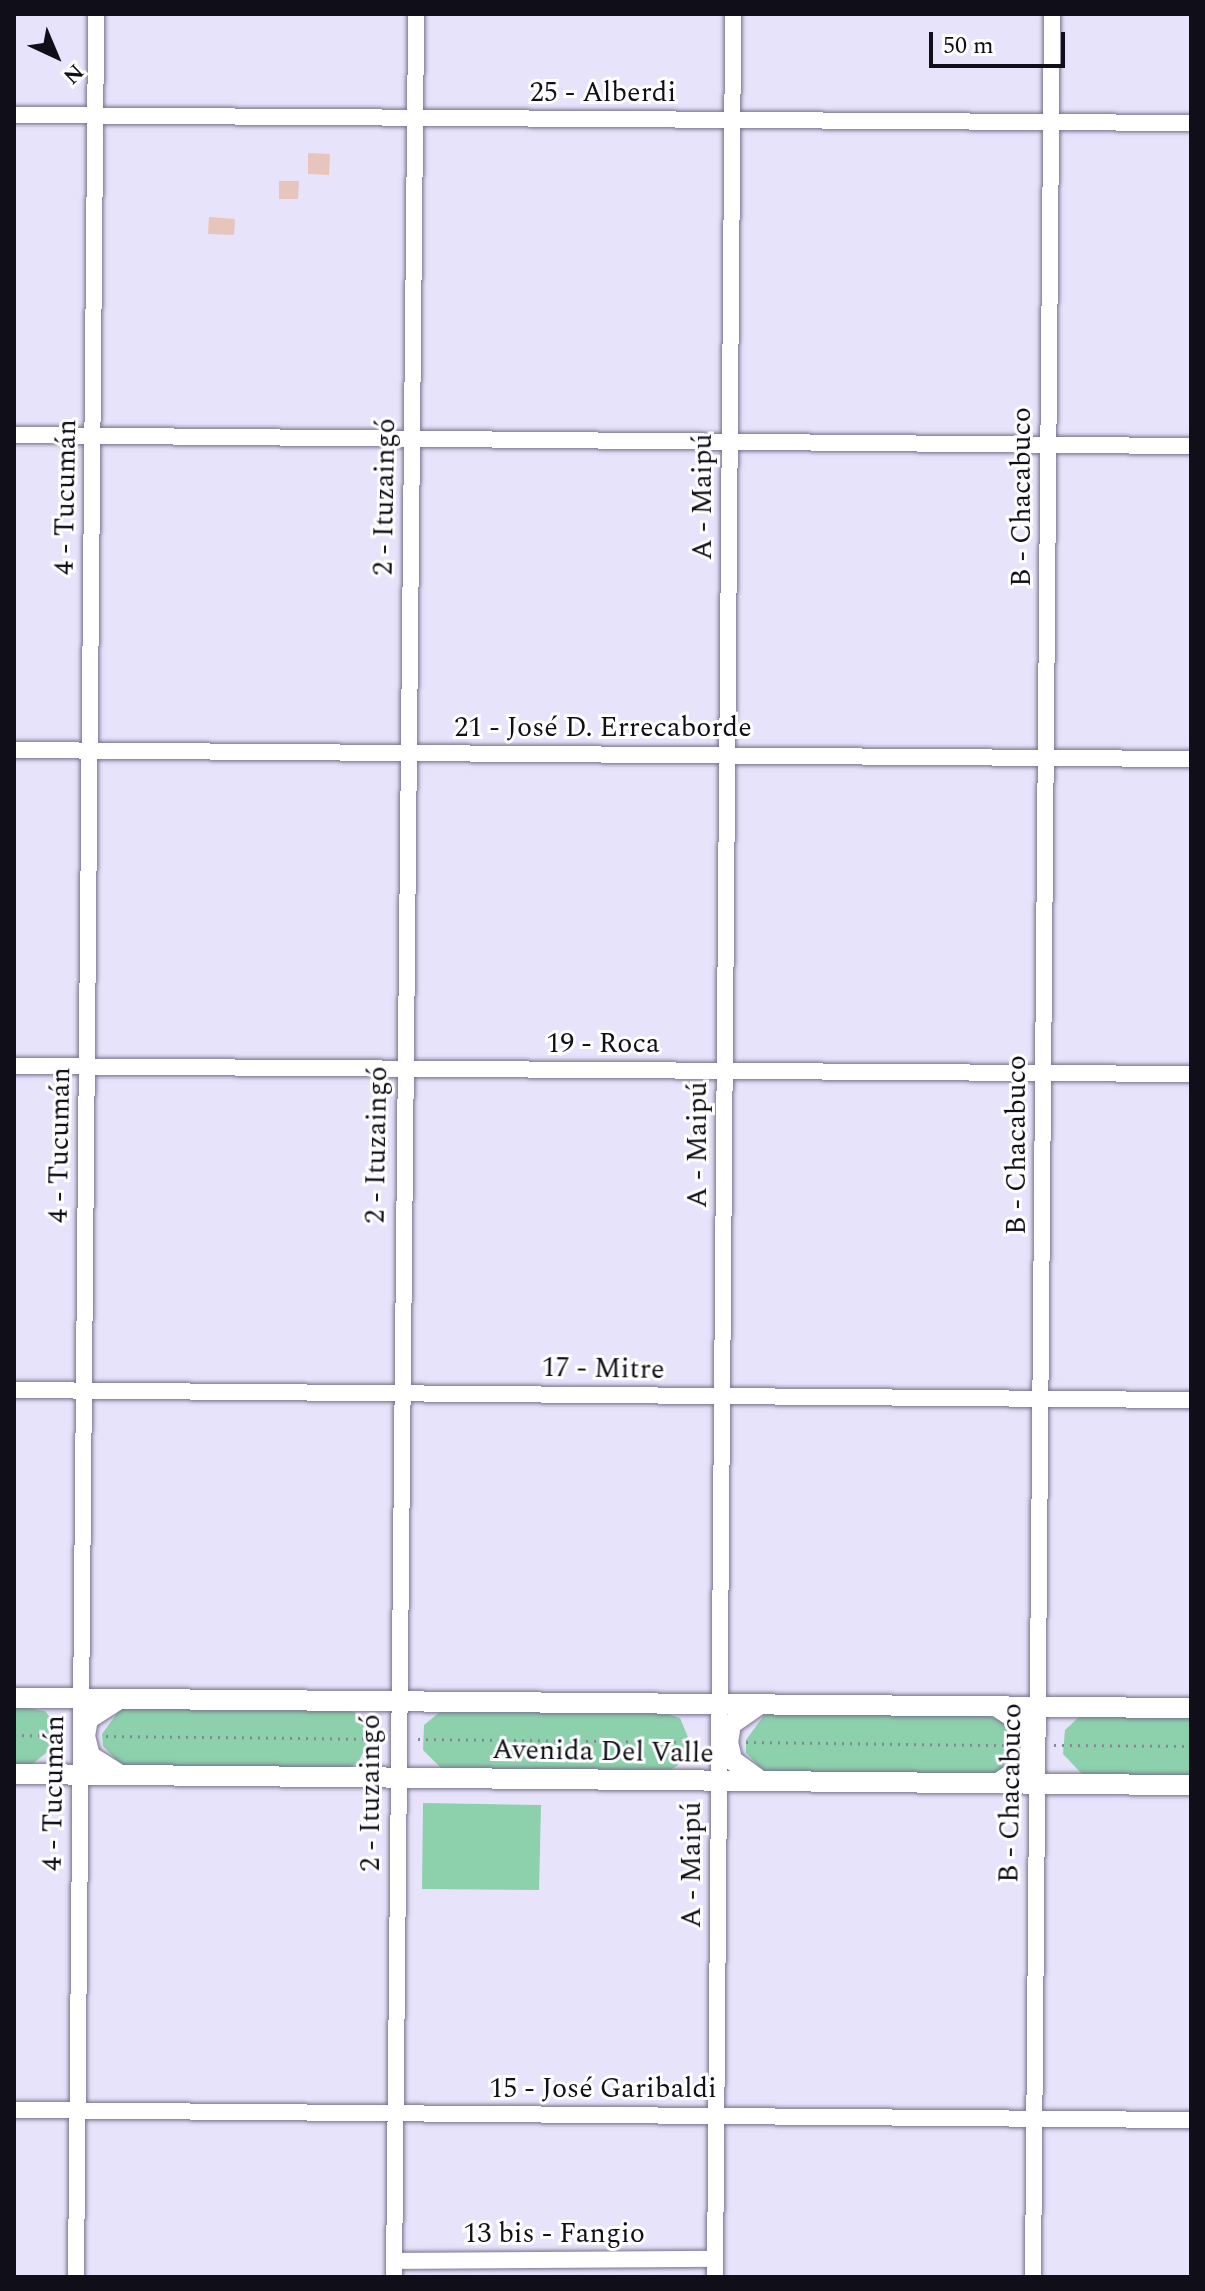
<!DOCTYPE html>
<meta charset="utf-8">
<style>
body{margin:0}
#map{position:relative;width:1205px;height:2291px;overflow:hidden;background:#e7e3fb;font-family:Spectral,serif}
div>[style]{position:absolute}
.green>*{inset:0;background:#8dd0ac}
.building>*{inset:0;background:#e8c5bc}
.path>*{height:3px;margin-top:-1.5px;transform-origin:0;background:repeating-linear-gradient(90deg,#888596 0 2px,transparent 0 8px)}
.roads{filter:drop-shadow(0 0 2px #77718d) drop-shadow(0 0 2px #77718d)}
.minor>*{height:16px;margin:-8px;padding:0 8px;transform-origin:8px;border-radius:8px;background:#fff}
.tertiary>*{height:20px;margin:-10px;padding:0 10px;transform-origin:10px;border-radius:10px;background:#fff}
span{translate:-50% -50%;white-space:nowrap;text-align:center;line-height:1.15;-webkit-text-stroke:6px #fff;paint-order:stroke}
.street-label{font-size:28px;color:#100e18}
.frame{position:absolute;inset:0;border:16px solid #100e18;pointer-events:none}
.north{position:absolute;left:16px;top:16px;width:80px;height:80px;-webkit-text-stroke:6px #fff;paint-order:stroke;rotate:136deg;font-size:22px;font-weight:700;line-height:32px;text-align:center;color:#100e18}
.north::after{content:'';display:block;margin:auto;width:28px;height:36px;background:#100e18;clip-path:polygon(50% 0,100% 100%,50% 72%,0 100%)}
.scale{position:absolute;left:929px;top:32px;width:136px;height:36px;box-sizing:border-box;border:4px solid #100e18;border-top:0;padding-left:10px;font-size:24px;line-height:28px;white-space:nowrap;color:#100e18;-webkit-text-stroke:6px #fff;paint-order:stroke}
</style>
<div id="map">
<div class="green">
<i style="clip-path:polygon(14px 1706px,45px 1711px,52px 1720px,51px 1749px,30px 1766px,14px 1765px)"></i>
<i style="clip-path:polygon(121px 1708px,345px 1709px,360px 1714px,370px 1738px,358px 1763px,345px 1769px,123px 1767px,103px 1746px,102px 1734px)"></i>
<i style="clip-path:polygon(441px 1711px,665px 1713px,680px 1718px,690px 1742px,677px 1766px,665px 1773px,443px 1770px,423px 1750px,424px 1725px)"></i>
<i style="clip-path:polygon(765px 1714px,988px 1716px,1003px 1721px,1014px 1745px,1001px 1770px,988px 1776px,767px 1774px,746px 1753px,746px 1740px)"></i>
<i style="clip-path:polygon(1081px 1715px,1191px 1716px,1191px 1776px,1083px 1775px,1063px 1754px,1065px 1730px)"></i>
<i style="clip-path:polygon(423px 1803px,541px 1805px,539px 1890px,422px 1889px)"></i>
</div>
<div class="building">
<i style="clip-path:polygon(308px 153px,330px 154px,329px 175px,308px 174px)"></i>
<i style="clip-path:polygon(279px 181px,299px 181px,298px 199px,279px 199px)"></i>
<i style="clip-path:polygon(209px 217px,235px 219px,234px 235px,208px 234px)"></i>
</div>
<div class="path">
<i style="left:14px;top:1735px;width:48px;rotate:1.2deg"></i>
<i style="left:106px;top:1736px;width:276px;rotate:0.6deg"></i>
<i style="left:418px;top:1739px;width:284px;rotate:0.6deg"></i>
<i style="left:746px;top:1742px;width:264px;rotate:0.7deg"></i>
<i style="left:1054px;top:1745px;width:137px;rotate:0.4deg"></i>
</div>
<div class="roads">
<div class="minor">
<i style="left:14px;top:115px;width:1177px;rotate:0.39deg"></i>
<i style="left:14px;top:435px;width:1177px;rotate:0.54deg"></i>
<i style="left:14px;top:750px;width:1177px;rotate:0.44deg"></i>
<i style="left:14px;top:1066px;width:1177px;rotate:0.39deg"></i>
<i style="left:14px;top:1390px;width:1177px;rotate:0.49deg"></i>
<i style="left:14px;top:2110px;width:1177px;rotate:0.49deg"></i>
<i style="left:394px;top:2261px;width:321px;rotate:-0.4deg"></i>
<i style="left:76px;top:2277px;width:2263px;rotate:-89.49deg"></i>
<i style="left:394px;top:2277px;width:2263px;rotate:-89.44deg"></i>
<i style="left:715px;top:2277px;width:2263px;rotate:-89.54deg"></i>
<i style="left:1033px;top:2277px;width:2263px;rotate:-89.52deg"></i>
</div>
<div class="tertiary">
<i style="left:14px;top:1698px;width:1177px;rotate:0.49deg"></i>
<i style="left:116px;top:1701px;width:33px;rotate:147deg"></i>
<i style="left:88px;top:1719px;width:17px;rotate:100deg"></i>
<i style="left:85px;top:1736px;width:21px;rotate:76deg"></i>
<i style="left:90px;top:1756px;width:32px;rotate:32deg"></i>
<i style="left:757px;top:1706px;width:32px;rotate:145deg"></i>
<i style="left:731px;top:1724px;width:18px;rotate:99deg"></i>
<i style="left:728px;top:1742px;width:18px;rotate:77deg"></i>
<i style="left:732px;top:1760px;width:34px;rotate:36deg"></i>
<i style="left:999px;top:1708px;width:32px;rotate:34deg"></i>
<i style="left:1026px;top:1726px;width:20px;rotate:75deg"></i>
<i style="left:1031px;top:1745px;width:18px;rotate:99deg"></i>
<i style="left:1028px;top:1763px;width:32px;rotate:146deg"></i>
<i style="left:14px;top:1774px;width:1177px;rotate:0.54deg"></i>
</div>
</div>
<div class="street-label">
<span style="left:603px;top:93px">25 - Alberdi</span>
<span style="left:66px;top:497px;rotate:-89deg">4 - Tucumán</span>
<span style="left:385px;top:497px;rotate:-89deg">2 - Ituzaingó</span>
<span style="left:703px;top:497px;rotate:-90deg">A - Maipú</span>
<span style="left:1022px;top:497px;rotate:-90deg">B - Chacabuco</span>
<span style="left:603px;top:728px">21 - José D. Errecaborde</span>
<span style="left:603px;top:1044px">19 - Roca</span>
<span style="left:60px;top:1145px;rotate:-89deg">4 - Tucumán</span>
<span style="left:377px;top:1145px;rotate:-89deg">2 - Ituzaingó</span>
<span style="left:698px;top:1145px;rotate:-90deg">A - Maipú</span>
<span style="left:1017px;top:1145px;rotate:-90deg">B - Chacabuco</span>
<span style="left:603px;top:1369px;rotate:1deg">17 - Mitre</span>
<span style="left:603px;top:1752px;rotate:1deg">Avenida Del Valle</span>
<span style="left:54px;top:1793px;rotate:-89deg">4 - Tucumán</span>
<span style="left:371px;top:1793px;rotate:-90deg">2 - Ituzaingó</span>
<span style="left:1011px;top:1793px;rotate:-89deg">B - Chacabuco</span>
<span style="left:692px;top:1865px;rotate:-90deg">A - Maipú</span>
<span style="left:603px;top:2089px">15 - José Garibaldi</span>
<span style="left:554px;top:2234px">13 bis - Fangio</span>
</div>
<div class="frame"></div>
<div class="north">N</div>
<div class="scale">50 m</div>
</div>
